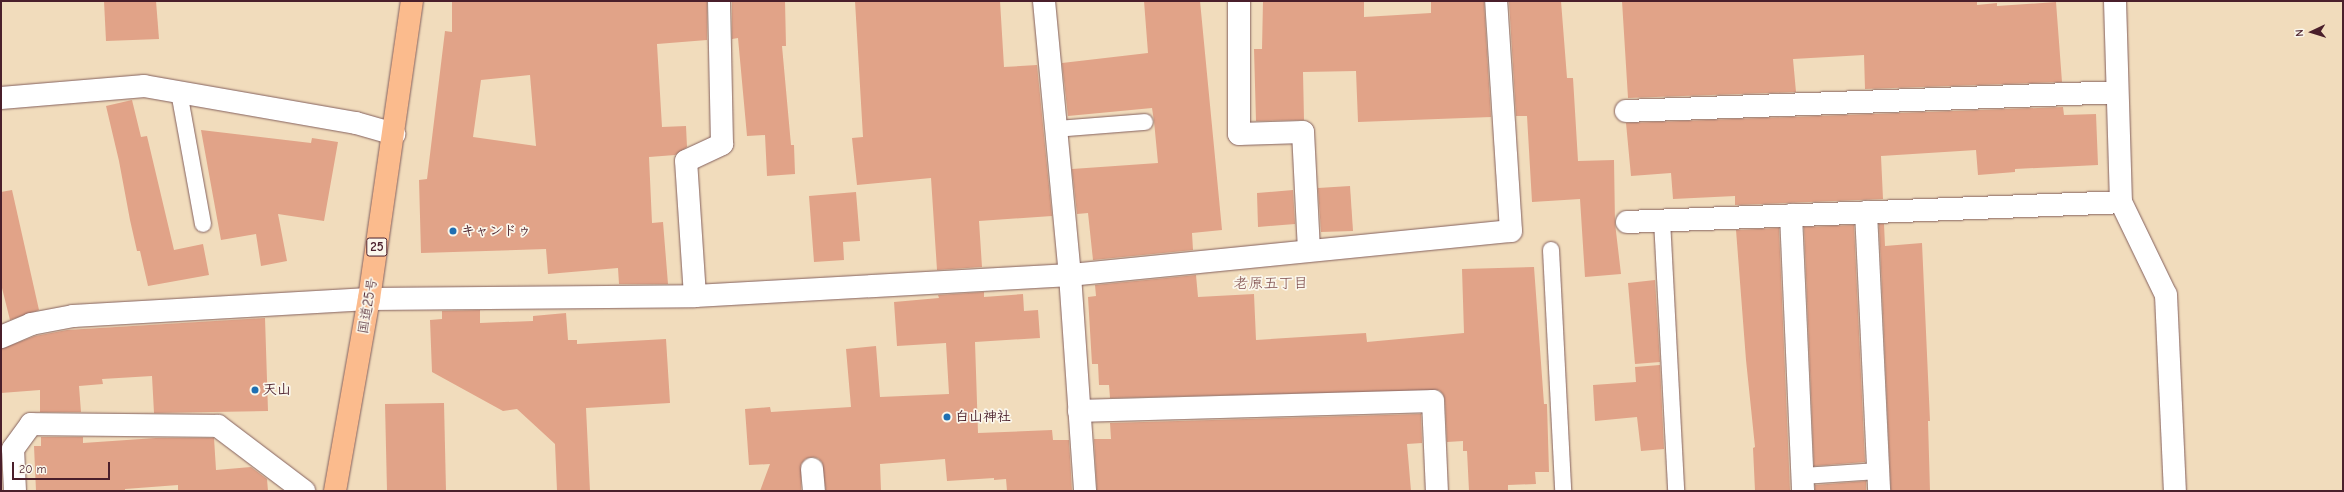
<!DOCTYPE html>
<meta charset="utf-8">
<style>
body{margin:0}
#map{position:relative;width:2344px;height:492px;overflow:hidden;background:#f1dcbc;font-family:"Comic Neue","Klee One",sans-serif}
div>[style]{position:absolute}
.building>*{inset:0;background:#e1a388}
.roads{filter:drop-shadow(0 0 1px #84615e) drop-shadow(0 0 1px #84615e)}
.service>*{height:16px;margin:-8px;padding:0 8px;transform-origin:8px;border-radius:8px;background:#fff}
.minor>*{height:22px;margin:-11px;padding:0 11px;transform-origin:11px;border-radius:11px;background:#fff}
.trunk>*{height:22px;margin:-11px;padding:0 11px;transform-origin:11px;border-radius:11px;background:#fbbb8d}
.dots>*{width:11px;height:11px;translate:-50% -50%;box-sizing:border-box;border:2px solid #fbf7ec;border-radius:50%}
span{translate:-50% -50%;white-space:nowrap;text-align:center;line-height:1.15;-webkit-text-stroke:3.5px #fbf7ec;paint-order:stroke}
.shield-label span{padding:1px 3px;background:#fbf7ec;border:1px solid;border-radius:3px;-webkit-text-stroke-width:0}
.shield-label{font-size:13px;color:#4a1f2b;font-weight:700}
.poi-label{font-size:14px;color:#4a1f2b;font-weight:700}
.left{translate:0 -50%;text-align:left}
.street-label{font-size:14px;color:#4a1f2b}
.neighbourhood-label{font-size:15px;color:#7f4d4c}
.frame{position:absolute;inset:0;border:2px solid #4a1f2b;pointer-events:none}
.north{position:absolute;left:2292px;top:12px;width:40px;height:40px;-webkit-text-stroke:3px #fbf7ec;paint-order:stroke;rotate:266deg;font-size:11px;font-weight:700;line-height:16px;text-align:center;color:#4a1f2b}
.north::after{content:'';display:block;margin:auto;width:14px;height:18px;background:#4a1f2b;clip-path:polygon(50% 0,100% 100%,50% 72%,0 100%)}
.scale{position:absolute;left:12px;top:462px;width:98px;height:18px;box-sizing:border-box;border:2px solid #4a1f2b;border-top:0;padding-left:5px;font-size:12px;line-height:14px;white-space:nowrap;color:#4a1f2b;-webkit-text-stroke:3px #fbf7ec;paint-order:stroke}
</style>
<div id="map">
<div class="building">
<i style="clip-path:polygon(104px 1px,156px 1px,159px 39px,106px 41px)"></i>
<i style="clip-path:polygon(evenodd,452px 1px,707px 1px,707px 40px,657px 44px,662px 127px,686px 126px,687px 147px,675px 155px,649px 157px,652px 223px,663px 222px,668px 284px,619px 284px,618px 268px,548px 274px,546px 249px,421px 253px,419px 180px,427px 179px,445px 31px,452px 32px,452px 1px,530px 75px,536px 146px,473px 137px,481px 80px,530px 75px)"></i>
<i style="clip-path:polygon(732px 1px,785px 1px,786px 46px,782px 46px,791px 145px,794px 145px,795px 174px,767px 176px,765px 135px,747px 136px,738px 38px,732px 39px)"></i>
<i style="clip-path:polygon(855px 1px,1000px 1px,1004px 67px,1037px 65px,1052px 216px,979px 221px,982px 267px,937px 270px,931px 178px,857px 185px,852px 138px,863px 137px)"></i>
<i style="clip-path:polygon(1144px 1px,1200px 1px,1222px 230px,1192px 233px,1193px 250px,1093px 260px,1088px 213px,1077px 214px,1072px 169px,1158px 163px,1154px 121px,1152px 108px,1068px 116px,1062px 63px,1148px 53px)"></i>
<i style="clip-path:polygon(1263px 1px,1364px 1px,1364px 17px,1431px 13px,1431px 1px,1484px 1px,1491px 117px,1358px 122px,1356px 71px,1303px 72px,1304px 120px,1256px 121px,1254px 49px,1262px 49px)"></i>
<i style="clip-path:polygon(1509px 1px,1561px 1px,1567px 78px,1573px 78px,1578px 161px,1614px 160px,1615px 223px,1621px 274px,1585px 277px,1580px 199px,1532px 202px,1527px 116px,1516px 116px)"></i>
<i style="clip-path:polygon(1622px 1px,1977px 1px,1977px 5px,1997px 3px,1997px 6px,2056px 2px,2062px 82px,1865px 89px,1864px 55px,1793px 59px,1796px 92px,1628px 98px)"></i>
<i style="clip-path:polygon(132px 100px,141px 137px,147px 136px,174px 250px,203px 244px,209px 275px,148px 286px,140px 251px,137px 251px,130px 220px,119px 161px,106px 106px)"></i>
<i style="clip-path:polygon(2063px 107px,2064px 115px,2096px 114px,2098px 165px,2015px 169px,2015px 172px,1978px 175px,1976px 150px,1881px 156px,1883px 199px,1735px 205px,1735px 196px,1673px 199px,1671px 173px,1631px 176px,1626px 123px)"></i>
<i style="clip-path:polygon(201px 130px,311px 143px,312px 138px,338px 142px,324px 221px,278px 214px,287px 261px,261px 266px,256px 234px,221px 240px)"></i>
<i style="clip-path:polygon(1350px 186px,1353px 231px,1321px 232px,1318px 188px)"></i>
<i style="clip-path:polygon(12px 190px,39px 310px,10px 320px,1px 284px,1px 192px)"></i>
<i style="clip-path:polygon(1293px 190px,1295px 224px,1258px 227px,1257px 193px)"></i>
<i style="clip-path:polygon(856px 192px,860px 241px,843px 242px,844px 260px,814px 262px,809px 196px)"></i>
<i style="clip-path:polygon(1879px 224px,1884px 224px,1885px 246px,1922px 243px,1930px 421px,1928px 421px,1930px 491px,1891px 491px)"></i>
<i style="clip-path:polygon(1854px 225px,1865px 462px,1814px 466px,1804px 227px)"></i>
<i style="clip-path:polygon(1779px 228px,1790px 491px,1755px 491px,1753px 448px,1755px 447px,1746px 360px,1736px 230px)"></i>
<i style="clip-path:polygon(1534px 267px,1544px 404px,1547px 404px,1549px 472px,1535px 472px,1536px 484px,1508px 485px,1508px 491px,1469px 491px,1467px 451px,1463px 451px,1463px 441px,1447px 442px,1445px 400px,1443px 394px,1439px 390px,1110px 398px,1109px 385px,1099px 385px,1098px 364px,1092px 364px,1088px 297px,1096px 296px,1095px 285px,1196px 275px,1198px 297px,1254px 294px,1256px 340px,1366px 333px,1367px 342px,1464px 333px,1462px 269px)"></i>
<i style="clip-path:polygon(1655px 280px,1660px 362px,1635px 364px,1628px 283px)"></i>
<i style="clip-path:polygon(984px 292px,984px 297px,1023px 294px,1024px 311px,1038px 310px,1040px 338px,975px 342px,978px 433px,1052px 430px,1053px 440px,1069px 440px,1072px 491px,1007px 491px,1006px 479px,994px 480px,994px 478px,947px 481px,945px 459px,880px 464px,881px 491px,826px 491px,822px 462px,818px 458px,811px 457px,805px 459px,801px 464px,801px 491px,760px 491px,770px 464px,749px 465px,745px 409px,770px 407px,771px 412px,851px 407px,846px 349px,876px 346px,880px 397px,949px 394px,946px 343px,897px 346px,894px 302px,939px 298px,938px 295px)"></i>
<i style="clip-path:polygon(480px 310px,480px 323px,533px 321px,533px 316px,566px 313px,568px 340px,577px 340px,577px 344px,666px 339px,670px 403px,586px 408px,590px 491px,557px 491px,555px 444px,517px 409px,503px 411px,432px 372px,430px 320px,442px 319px,442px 311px)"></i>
<i style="clip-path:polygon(265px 318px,268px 411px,154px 413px,152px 376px,102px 379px,103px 384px,79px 386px,81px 412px,40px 412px,40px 390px,1px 393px,1px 349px,35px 336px,67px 330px)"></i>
<i style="clip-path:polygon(1660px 365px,1664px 449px,1641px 451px,1637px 417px,1595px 421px,1593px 385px,1636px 382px,1635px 367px)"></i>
<i style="clip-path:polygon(444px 403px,446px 491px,387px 491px,385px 404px)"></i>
<i style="clip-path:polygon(1421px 414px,1422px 443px,1407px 444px,1411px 491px,1097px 491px,1094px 439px,1111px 439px,1110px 423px)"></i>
<i style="clip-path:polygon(41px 437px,83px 437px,83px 443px,156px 438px,214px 438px,216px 470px,251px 467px,267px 479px,268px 491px,178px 491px,178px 485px,125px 489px,125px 491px,36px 491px,34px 446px,41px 446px)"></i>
<i style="clip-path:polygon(1866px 481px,1866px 491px,1815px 491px,1815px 485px)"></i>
</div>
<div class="roads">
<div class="service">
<i style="left:179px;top:92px;width:134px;rotate:79.7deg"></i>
<i style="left:1056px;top:129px;width:89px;rotate:-4.5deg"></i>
<i style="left:1662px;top:220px;width:271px;rotate:87deg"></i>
<i style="left:1551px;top:250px;width:241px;rotate:87.1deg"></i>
<i style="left:1803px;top:476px;width:75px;rotate:-3.8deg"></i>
</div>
<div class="minor">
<i style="left:1044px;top:1px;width:275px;rotate:84.6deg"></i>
<i style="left:1070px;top:275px;width:217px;rotate:86deg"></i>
<i style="left:1239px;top:1px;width:133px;rotate:90deg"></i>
<i style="left:1239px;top:134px;width:64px;rotate:-1.8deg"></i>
<i style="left:1303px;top:132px;width:118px;rotate:87.1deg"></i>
<i style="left:2115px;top:1px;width:201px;rotate:88.3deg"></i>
<i style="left:2121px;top:202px;width:103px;rotate:64.2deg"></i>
<i style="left:2166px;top:295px;width:196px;rotate:87.4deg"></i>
<i style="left:1px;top:98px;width:144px;rotate:-4.8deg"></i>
<i style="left:144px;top:86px;width:215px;rotate:9.9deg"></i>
<i style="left:356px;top:123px;width:40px;rotate:16deg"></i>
<i style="left:1626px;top:111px;width:491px;rotate:-2.2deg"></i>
<i style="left:1866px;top:212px;width:279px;rotate:87.3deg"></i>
<i style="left:1791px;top:215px;width:276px;rotate:87.5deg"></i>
<i style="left:1627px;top:222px;width:494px;rotate:-2.3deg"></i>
<i style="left:695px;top:296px;width:135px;rotate:-93.8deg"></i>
<i style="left:686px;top:161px;width:40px;rotate:-25deg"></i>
<i style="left:722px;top:144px;width:143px;rotate:-91.2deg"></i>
<i style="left:1px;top:337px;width:33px;rotate:-23deg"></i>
<i style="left:31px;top:324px;width:43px;rotate:-10.8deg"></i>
<i style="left:73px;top:316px;width:296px;rotate:-3.3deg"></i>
<i style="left:369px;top:299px;width:326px;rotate:-0.5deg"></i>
<i style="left:695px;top:296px;width:376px;rotate:-3.2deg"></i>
<i style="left:1070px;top:275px;width:443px;rotate:-5.7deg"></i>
<i style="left:1511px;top:231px;width:230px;rotate:-93.7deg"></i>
<i style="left:1079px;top:411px;width:354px;rotate:-1.6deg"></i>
<i style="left:1433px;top:401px;width:90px;rotate:87.5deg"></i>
<i style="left:812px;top:469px;width:22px;rotate:85deg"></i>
<i style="left:15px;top:491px;width:42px;rotate:-92.7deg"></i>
<i style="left:13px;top:449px;width:31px;rotate:-54deg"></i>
<i style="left:31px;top:424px;width:187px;rotate:0.6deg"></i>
<i style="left:218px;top:426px;width:108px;rotate:37.1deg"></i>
</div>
<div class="trunk">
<i style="left:335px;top:491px;width:195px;rotate:-80deg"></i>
<i style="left:369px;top:299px;width:301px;rotate:-81.8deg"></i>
</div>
</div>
<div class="dots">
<i style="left:453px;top:231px;background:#1f6fb2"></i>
<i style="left:255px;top:390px;background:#1f6fb2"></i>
<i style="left:947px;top:417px;background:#1f6fb2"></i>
</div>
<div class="shield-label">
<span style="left:377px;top:247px">25</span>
</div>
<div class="poi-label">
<span class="left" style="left:461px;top:231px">キャンドゥ</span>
<span class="left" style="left:263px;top:390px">天山</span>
<span class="left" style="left:955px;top:417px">白山神社</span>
</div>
<div class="street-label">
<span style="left:368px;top:306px;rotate:-80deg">国道25号</span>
</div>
<div class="neighbourhood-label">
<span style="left:1271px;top:284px">老原五丁目</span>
</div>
<div class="frame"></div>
<div class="north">N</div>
<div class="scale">20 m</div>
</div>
